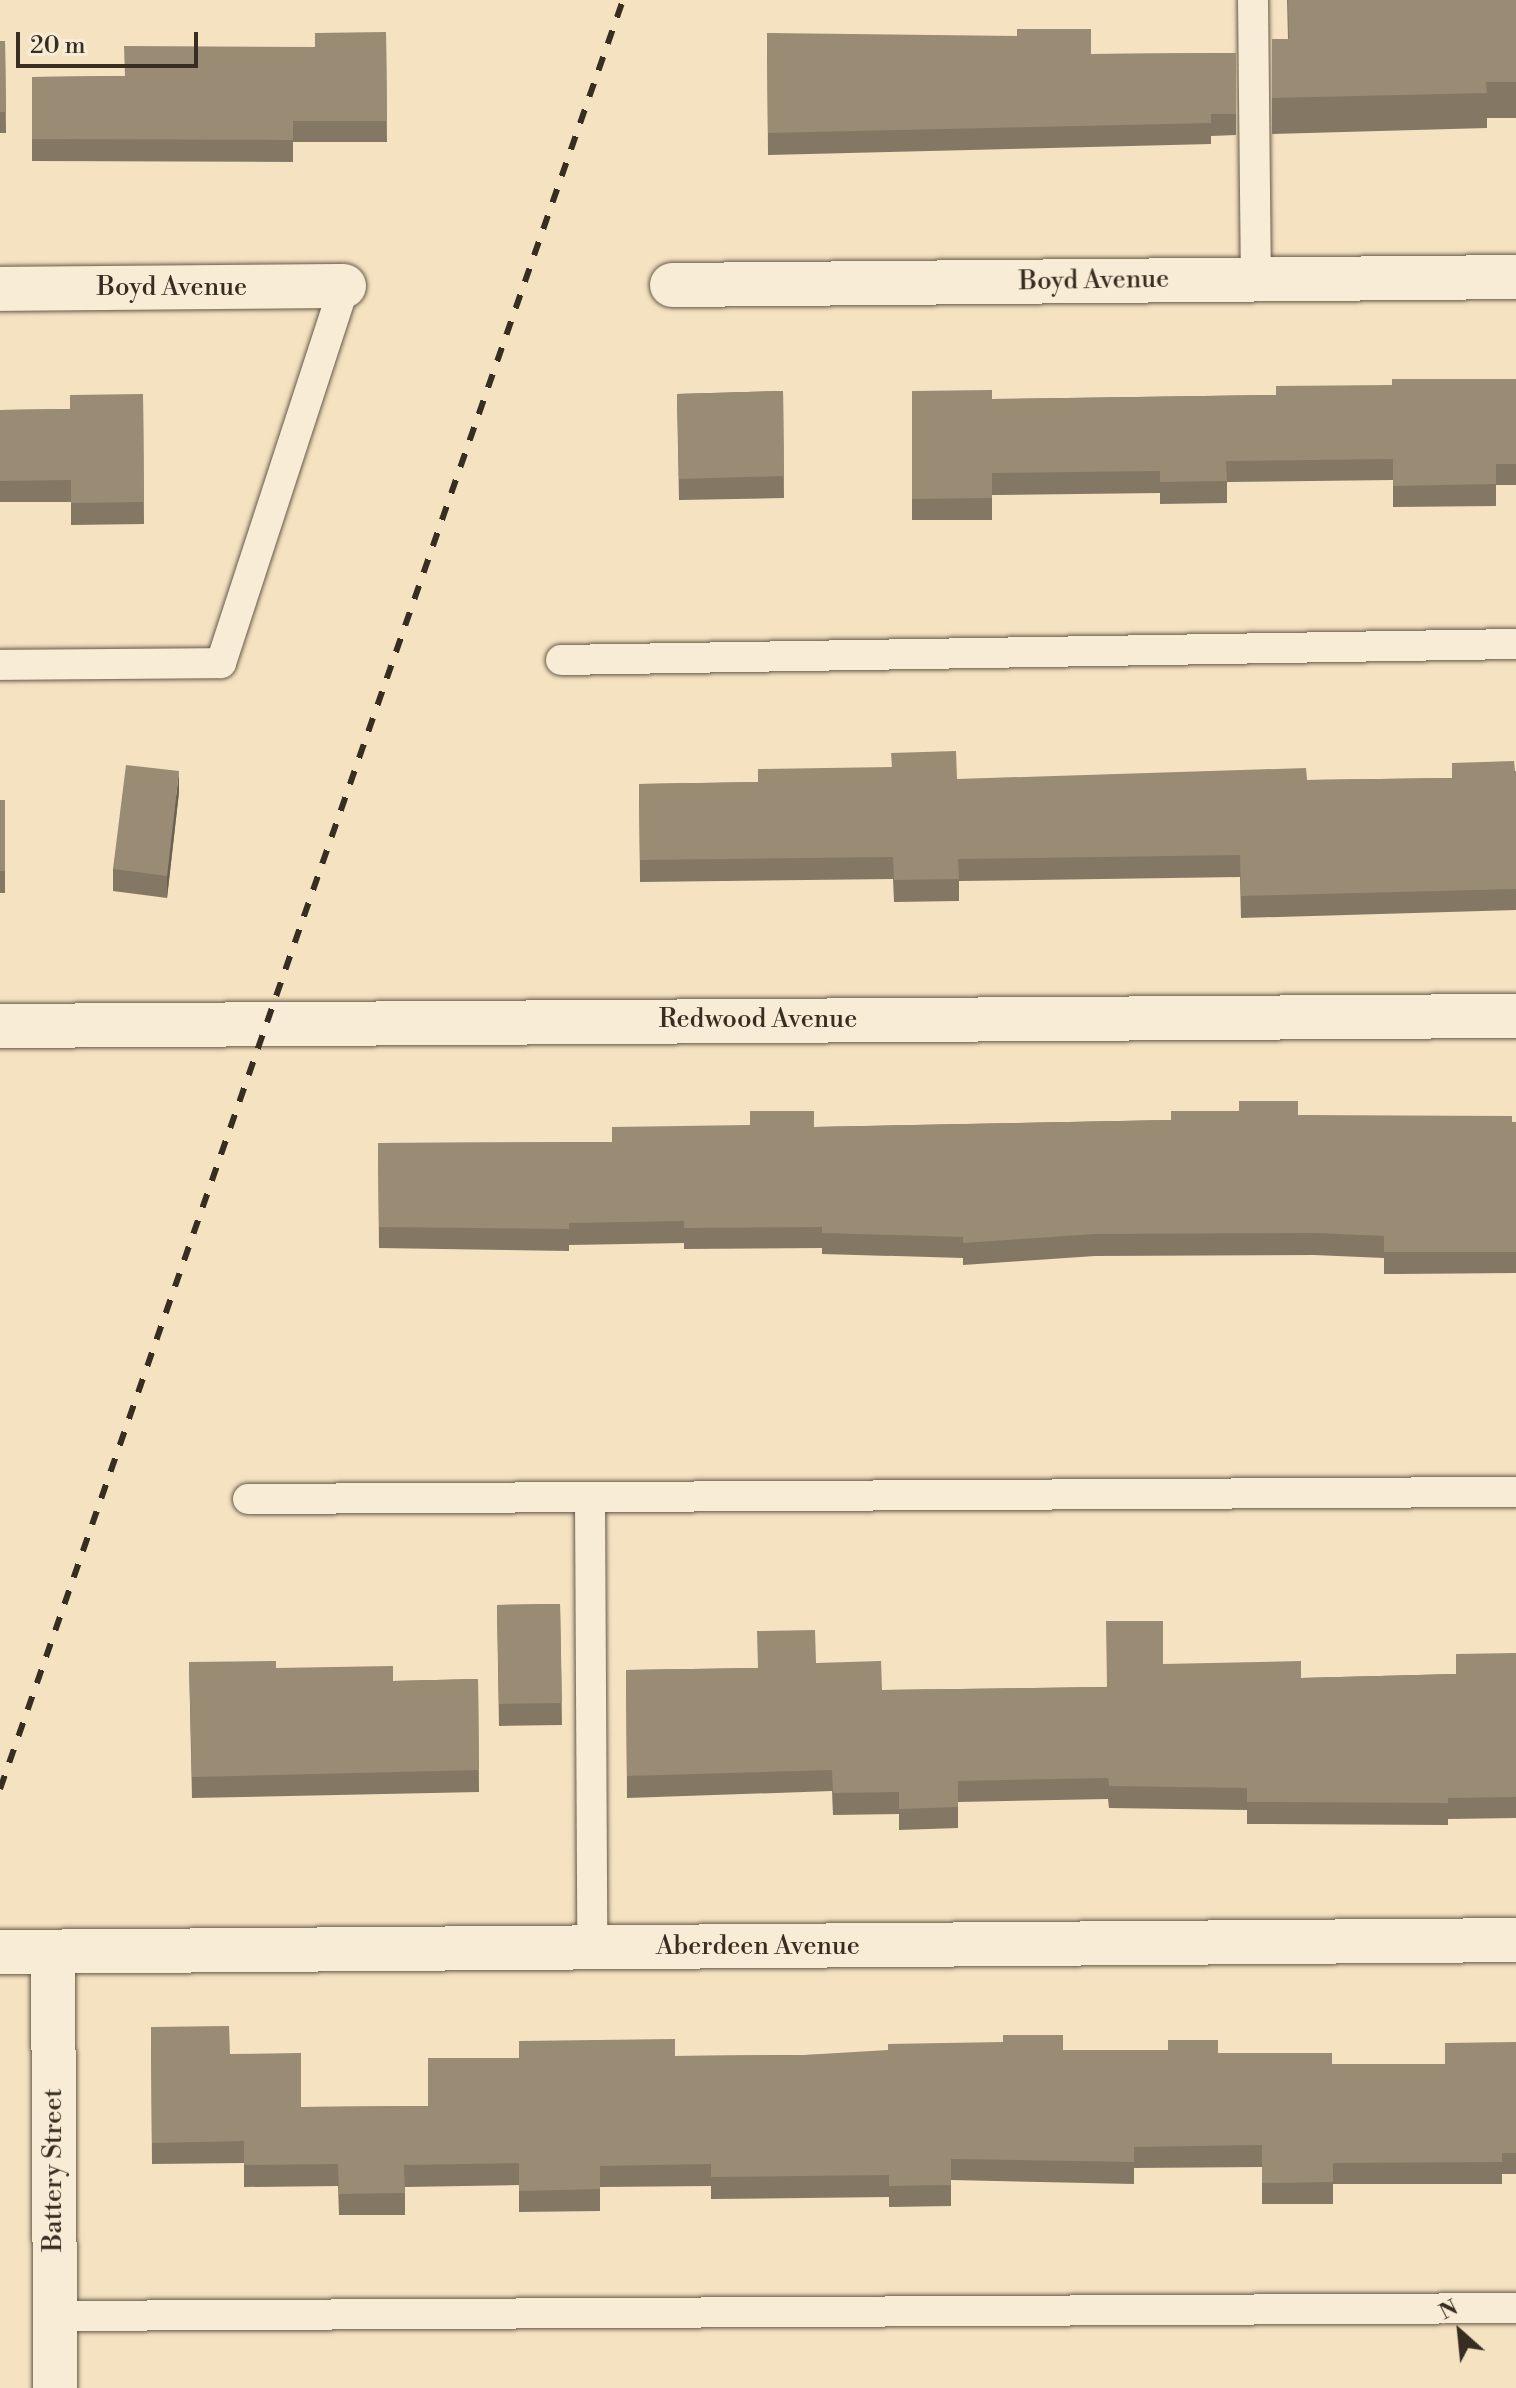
<!DOCTYPE html>
<style>
body{margin:0}
#map{position:relative;width:1516px;height:2388px;overflow:hidden;background:#f4e2c1;font-family:"Libre Bodoni",serif}
div>[style]{position:absolute}
.roads{filter:drop-shadow(0 0 2px #665a49) drop-shadow(0 0 2px #665a49)}
.lane>*{height:30px;margin:-15px;padding:0 15px;transform-origin:15px;border-radius:15px;background:#f8ecd7}
.street>*{height:44px;margin:-22px;padding:0 22px;transform-origin:22px;border-radius:22px;background:#f8ecd7}
.secondary>*{height:44px;margin:-22px;padding:0 22px;transform-origin:22px;border-radius:22px;background:#f8ecd7}
.rail>*{height:6px;margin-top:-3px;transform-origin:0;background:repeating-linear-gradient(90deg,#372d21 0 14px,transparent 0 28px)}
.wall>*{inset:0;background:#847864}
.shaded-wall>*{inset:0;background:#6b6151}
.building>*{inset:0;background:#998b74}
span{translate:-50% -50%;white-space:nowrap;text-align:center;line-height:1.15;-webkit-text-stroke:8px #f8ecd7;paint-order:stroke}
.street-label{font-size:26px;color:#372d21}
.north{position:absolute;left:1420px;top:2292px;width:80px;height:80px;-webkit-text-stroke:6px #f8ecd7;paint-order:stroke;rotate:333deg;font-size:22px;font-weight:700;line-height:32px;text-align:center;color:#372d21}
.north::after{content:'';display:block;margin:auto;width:28px;height:36px;background:#372d21;clip-path:polygon(50% 0,100% 100%,50% 72%,0 100%)}
.scale{position:absolute;left:16px;top:32px;width:182px;height:36px;box-sizing:border-box;border:4px solid #372d21;border-top:0;padding-left:10px;font-size:24px;line-height:28px;white-space:nowrap;color:#372d21;-webkit-text-stroke:6px #f8ecd7;paint-order:stroke}
</style>
<div id="map">
<div class="roads">
<div class="lane">
<i style="left:1253px;top:0;width:279px;rotate:89.4deg"></i>
<i style="left:561px;top:660px;width:955px;rotate:-0.96deg"></i>
<i style="left:0;top:665px;width:221px;rotate:-0.5deg"></i>
<i style="left:221px;top:663px;width:397px;rotate:-71.9deg"></i>
<i style="left:590px;top:1497px;width:451px;rotate:89.7deg"></i>
<i style="left:248px;top:1499px;width:1268px;rotate:-0.32deg"></i>
<i style="left:55px;top:2316px;width:1461px;rotate:-0.31deg"></i>
</div>
<div class="street">
<i style="left:672px;top:285px;width:844px;rotate:-0.54deg"></i>
<i style="left:0;top:289px;width:344px;rotate:-0.5deg"></i>
<i style="left:0;top:1952px;width:1516px;rotate:-0.45deg"></i>
<i style="left:53px;top:1952px;width:436px;rotate:89.7deg"></i>
</div>
<div class="secondary">
<i style="left:0;top:1026px;width:1516px;rotate:-0.38deg"></i>
</div>
</div>
<div class="rail">
<i style="left:0;top:1789px;width:1894px;rotate:-70.8deg"></i>
</div>
<div class="wall">
<i style="clip-path:polygon(1287px 0,1516px 0,1516px 118px,1487px 118px,1487px 128px,1272px 134px,1272px 39px,1288px 39px)"></i>
<i style="clip-path:polygon(386px 32px,387px 142px,293px 142px,293px 162px,32px 161px,32px 77px,124px 76px,315px 47px)"></i>
<i style="clip-path:polygon(767px 33px,1091px 54px,1236px 53px,1236px 135px,1211px 136px,1211px 144px,768px 155px)"></i>
<i style="clip-path:polygon(0 41px,5px 41px,6px 133px,0 133px)"></i>
<i style="clip-path:polygon(1516px 379px,1516px 485px,1496px 485px,1496px 506px,1393px 507px,1393px 480px,1227px 482px,1227px 503px,1160px 504px,1160px 493px,992px 495px,992px 520px,912px 520px,912px 391px,992px 399px,1276px 395px,1392px 385px)"></i>
<i style="clip-path:polygon(783px 391px,784px 498px,679px 500px,677px 394px)"></i>
<i style="clip-path:polygon(143px 394px,144px 524px,71px 525px,71px 502px,0 502px,0 410px,70px 409px)"></i>
<i style="clip-path:polygon(1516px 771px,1516px 910px,1241px 918px,1240px 877px,959px 881px,959px 901px,894px 902px,893px 879px,640px 882px,639px 784px,957px 779px,1307px 780px,1452px 778px)"></i>
<i style="clip-path:polygon(179px 792px,167px 898px,113px 891px,113px 869px)"></i>
<i style="clip-path:polygon(0 800px,5px 800px,5px 893px,0 893px)"></i>
<i style="clip-path:polygon(1298px 1115px,1516px 1122px,1516px 1273px,1384px 1274px,1384px 1258px,1314px 1255px,1095px 1256px,963px 1265px,963px 1258px,822px 1254px,822px 1248px,684px 1249px,684px 1243px,569px 1245px,569px 1251px,379px 1248px,378px 1143px,612px 1142px,814px 1127px,1171px 1120px)"></i>
<i style="clip-path:polygon(560px 1604px,562px 1725px,499px 1726px,497px 1605px)"></i>
<i style="clip-path:polygon(1516px 1653px,1516px 1818px,1448px 1819px,1448px 1825px,1247px 1824px,1247px 1810px,1109px 1808px,1108px 1799px,958px 1802px,958px 1828px,899px 1830px,899px 1814px,833px 1815px,832px 1791px,627px 1798px,626px 1670px,757px 1668px,816px 1663px,882px 1690px,1106px 1687px,1163px 1664px,1301px 1678px,1456px 1674px)"></i>
<i style="clip-path:polygon(189px 1662px,276px 1668px,393px 1681px,478px 1679px,479px 1792px,192px 1798px)"></i>
<i style="clip-path:polygon(151px 2027px,230px 2054px,301px 2107px,428px 2106px,675px 2056px,804px 2055px,1063px 2050px,1218px 2053px,1332px 2064px,1445px 2064px,1516px 2042px,1516px 2174px,1502px 2174px,1502px 2184px,1333px 2184px,1333px 2204px,1262px 2204px,1262px 2167px,1134px 2168px,1134px 2184px,951px 2180px,951px 2206px,889px 2207px,889px 2197px,711px 2199px,711px 2186px,600px 2187px,600px 2211px,519px 2212px,519px 2185px,405px 2187px,405px 2215px,339px 2215px,338px 2186px,244px 2187px,244px 2163px,152px 2164px)"></i>
</div>
<div class="shaded-wall">
<i style="clip-path:polygon(179px 771px,179px 792px,167px 898px,167px 876px)"></i>
</div>
<div class="building">
<i style="clip-path:polygon(1288px 0,1516px 0,1516px 82px,1486px 82px,1487px 93px,1272px 98px,1272px 39px,1289px 39px)"></i>
<i style="clip-path:polygon(1017px 29px,1091px 29px,1091px 54px,1236px 53px,1236px 114px,1211px 114px,1211px 123px,768px 133px,767px 33px,1017px 36px)"></i>
<i style="clip-path:polygon(386px 32px,387px 121px,293px 121px,293px 140px,32px 139px,32px 77px,125px 76px,124px 46px,315px 47px,315px 33px)"></i>
<i style="clip-path:polygon(0 41px,5px 41px,6px 112px,0 112px)"></i>
<i style="clip-path:polygon(1392px 379px,1516px 379px,1516px 464px,1496px 464px,1496px 484px,1393px 486px,1393px 459px,1226px 461px,1227px 481px,1160px 482px,1160px 471px,992px 473px,992px 498px,912px 499px,912px 391px,992px 390px,992px 399px,1276px 395px,1276px 386px,1392px 385px)"></i>
<i style="clip-path:polygon(783px 391px,784px 476px,679px 479px,677px 394px)"></i>
<i style="clip-path:polygon(143px 394px,144px 502px,71px 503px,71px 480px,0 481px,0 410px,70px 409px,70px 395px)"></i>
<i style="clip-path:polygon(956px 751px,957px 779px,1306px 768px,1307px 780px,1452px 778px,1452px 763px,1514px 761px,1515px 771px,1516px 771px,1516px 889px,1241px 896px,1240px 855px,958px 859px,959px 879px,894px 880px,893px 857px,640px 860px,639px 784px,758px 782px,758px 769px,892px 767px,891px 753px)"></i>
<i style="clip-path:polygon(126px 765px,179px 771px,167px 876px,113px 869px)"></i>
<i style="clip-path:polygon(0 800px,5px 800px,5px 871px,0 871px)"></i>
<i style="clip-path:polygon(1239px 1101px,1298px 1101px,1298px 1115px,1512px 1116px,1512px 1122px,1516px 1122px,1516px 1252px,1384px 1252px,1384px 1236px,1314px 1233px,1095px 1234px,963px 1243px,963px 1237px,822px 1233px,822px 1227px,684px 1228px,684px 1221px,569px 1223px,569px 1229px,379px 1227px,378px 1143px,612px 1142px,612px 1127px,750px 1125px,750px 1111px,814px 1111px,814px 1127px,1171px 1120px,1171px 1111px,1239px 1111px)"></i>
<i style="clip-path:polygon(560px 1604px,562px 1703px,499px 1704px,497px 1605px)"></i>
<i style="clip-path:polygon(1106px 1621px,1163px 1621px,1163px 1664px,1301px 1661px,1301px 1678px,1456px 1674px,1456px 1654px,1516px 1653px,1516px 1797px,1448px 1798px,1448px 1803px,1247px 1802px,1247px 1788px,1109px 1786px,1108px 1778px,958px 1781px,958px 1807px,899px 1809px,899px 1792px,833px 1793px,832px 1770px,627px 1776px,626px 1670px,758px 1668px,757px 1631px,815px 1630px,816px 1663px,881px 1661px,882px 1690px,1107px 1687px)"></i>
<i style="clip-path:polygon(276px 1661px,276px 1668px,393px 1666px,393px 1681px,478px 1679px,479px 1770px,192px 1777px,189px 1662px)"></i>
<i style="clip-path:polygon(229px 2026px,230px 2054px,301px 2053px,301px 2107px,428px 2106px,428px 2058px,519px 2058px,519px 2041px,675px 2039px,675px 2056px,804px 2055px,888px 2050px,888px 2044px,1003px 2042px,1003px 2035px,1063px 2035px,1063px 2050px,1168px 2050px,1168px 2040px,1218px 2040px,1218px 2053px,1332px 2053px,1332px 2064px,1445px 2064px,1445px 2043px,1516px 2042px,1516px 2153px,1502px 2153px,1502px 2162px,1333px 2163px,1333px 2182px,1262px 2183px,1262px 2145px,1134px 2147px,1134px 2162px,951px 2159px,951px 2185px,889px 2186px,889px 2175px,711px 2177px,711px 2164px,600px 2166px,600px 2189px,519px 2191px,519px 2163px,404px 2165px,405px 2193px,339px 2194px,338px 2164px,244px 2165px,244px 2141px,152px 2143px,151px 2027px)"></i>
</div>
<div class="street-label">
<span style="left:1094px;top:281px;rotate:-1deg">Boyd Avenue</span>
<span style="left:172px;top:288px">Boyd Avenue</span>
<span style="left:758px;top:1020px">Redwood Avenue</span>
<span style="left:758px;top:1947px">Aberdeen Avenue</span>
<span style="left:54px;top:2170px;rotate:-90deg">Battery Street</span>
</div>
<div class="north">N</div>
<div class="scale">20 m</div>
</div>
